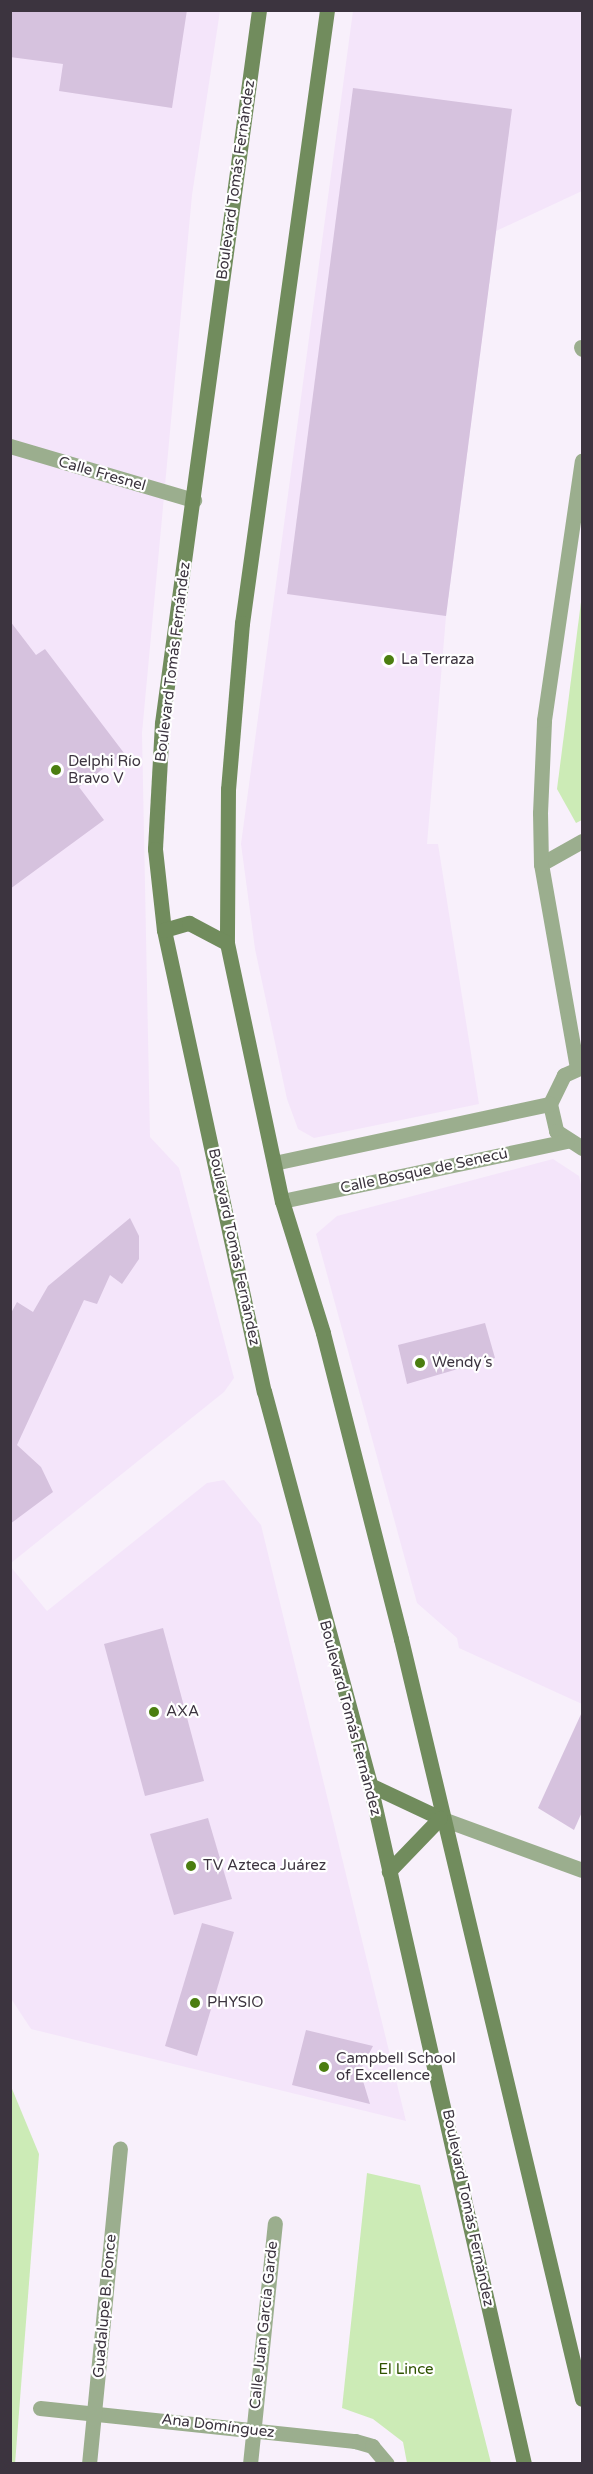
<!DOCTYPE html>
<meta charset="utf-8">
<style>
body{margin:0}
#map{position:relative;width:593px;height:2474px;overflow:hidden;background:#f8f0fb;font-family:"Varela Round",sans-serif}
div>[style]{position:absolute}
.built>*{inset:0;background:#f4e5fa}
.green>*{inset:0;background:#ccebb6}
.building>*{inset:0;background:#d6c2de}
.minor>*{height:15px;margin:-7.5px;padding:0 7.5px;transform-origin:7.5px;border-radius:7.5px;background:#9bae8e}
.tertiary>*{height:15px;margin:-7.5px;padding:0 7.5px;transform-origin:7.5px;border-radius:7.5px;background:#9bae8e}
.secondary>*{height:15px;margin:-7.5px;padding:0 7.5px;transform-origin:7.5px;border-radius:7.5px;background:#718c5d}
.dots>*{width:16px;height:16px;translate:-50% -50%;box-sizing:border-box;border:3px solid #fff;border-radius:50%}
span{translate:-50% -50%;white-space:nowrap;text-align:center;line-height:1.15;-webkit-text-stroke:4.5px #fff;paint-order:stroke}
.street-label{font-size:15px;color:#3c343f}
.poi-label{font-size:15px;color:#3c343f}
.left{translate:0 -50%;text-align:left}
.park-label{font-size:15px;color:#2e5200}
.frame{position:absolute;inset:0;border:12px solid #3c343f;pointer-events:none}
</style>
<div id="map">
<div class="built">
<i style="clip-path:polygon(11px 11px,220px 11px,192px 195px,142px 733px,150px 1137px,179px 1168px,234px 1378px,224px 1392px,11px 1563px)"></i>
<i style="clip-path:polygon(353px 11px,582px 11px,582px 191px,496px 231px,446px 616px,427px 844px,438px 844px,479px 1104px,314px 1138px,298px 1129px,287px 1099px,255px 949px,241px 844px)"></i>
<i style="clip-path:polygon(553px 1159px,579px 1176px,582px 1189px,582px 1704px,459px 1648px,457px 1638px,417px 1603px,316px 1234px,337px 1216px)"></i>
<i style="clip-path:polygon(224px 1480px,261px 1525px,406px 2121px,31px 2029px,10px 1997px,10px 1566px,47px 1611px,207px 1483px)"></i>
</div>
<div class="green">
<i style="clip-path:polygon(582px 594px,582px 820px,576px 823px,557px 789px)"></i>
<i style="clip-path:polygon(10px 2084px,39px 2154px,15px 2464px,10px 2463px)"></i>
<i style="clip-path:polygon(367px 2173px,420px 2185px,491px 2463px,407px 2463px,403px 2442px,373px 2419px,342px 2408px)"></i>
</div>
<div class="building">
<i style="clip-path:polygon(10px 10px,187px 10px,172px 108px,59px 91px,63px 64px,10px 57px)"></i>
<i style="clip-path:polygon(353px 88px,512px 109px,446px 616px,287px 594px)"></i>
<i style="clip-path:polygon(10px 621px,36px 655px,45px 649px,124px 753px,79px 787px,104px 820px,10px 889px)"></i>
<i style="clip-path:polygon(130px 1218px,139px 1236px,139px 1259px,122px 1284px,110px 1275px,97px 1304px,84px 1300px,17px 1445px,41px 1467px,53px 1492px,10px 1524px,10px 1315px,17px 1302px,33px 1312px,48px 1286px)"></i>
<i style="clip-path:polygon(485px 1323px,495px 1358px,407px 1384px,398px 1345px)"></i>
<i style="clip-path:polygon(163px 1628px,204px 1781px,145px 1796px,104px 1644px)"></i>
<i style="clip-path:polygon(582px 1712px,582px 1812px,574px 1830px,538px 1808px)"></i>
<i style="clip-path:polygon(208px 1818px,232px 1899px,174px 1915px,150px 1834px)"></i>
<i style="clip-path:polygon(202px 1923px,234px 1932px,197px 2056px,165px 2046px)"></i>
<i style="clip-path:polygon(306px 2030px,373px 2046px,360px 2071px,370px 2104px,292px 2085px)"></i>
</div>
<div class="minor">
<i style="left:581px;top:347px;width:2px;rotate:63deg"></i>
<i style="left:10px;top:446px;width:192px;rotate:16.4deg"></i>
<i style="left:541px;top:864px;width:47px;rotate:-29.3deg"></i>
<i style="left:582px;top:1067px;width:20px;rotate:156deg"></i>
<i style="left:564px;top:1075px;width:32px;rotate:116deg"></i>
<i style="left:550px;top:1104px;width:28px;rotate:77deg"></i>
<i style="left:556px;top:1131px;width:31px;rotate:33deg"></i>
<i style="left:577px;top:1068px;width:207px;rotate:-100deg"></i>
<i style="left:541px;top:864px;width:51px;rotate:-91.1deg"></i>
<i style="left:540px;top:813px;width:93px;rotate:-87.5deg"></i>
<i style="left:544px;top:720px;width:262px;rotate:-81.7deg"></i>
<i style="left:274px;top:1163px;width:282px;rotate:-12.1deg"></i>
<i style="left:282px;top:1201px;width:291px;rotate:-11.9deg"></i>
<i style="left:40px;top:2408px;width:317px;rotate:6deg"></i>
<i style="left:355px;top:2441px;width:18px;rotate:16deg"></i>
<i style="left:372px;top:2446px;width:23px;rotate:50deg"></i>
<i style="left:89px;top:2464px;width:317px;rotate:-84.4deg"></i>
<i style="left:250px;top:2464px;width:242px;rotate:-84.1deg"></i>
</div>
<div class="tertiary">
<i style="left:440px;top:1818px;width:151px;rotate:20.1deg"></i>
</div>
<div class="secondary">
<i style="left:259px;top:10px;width:720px;rotate:97.75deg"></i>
<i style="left:162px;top:723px;width:126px;rotate:93.2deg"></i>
<i style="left:155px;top:849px;width:81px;rotate:83.7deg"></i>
<i style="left:164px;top:930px;width:472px;rotate:77.8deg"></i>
<i style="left:264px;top:1391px;width:408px;rotate:74.9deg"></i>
<i style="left:370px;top:1785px;width:696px;rotate:77.22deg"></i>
<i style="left:327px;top:10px;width:619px;rotate:97.89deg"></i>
<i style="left:242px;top:623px;width:167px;rotate:94.8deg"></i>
<i style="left:228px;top:789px;width:154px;rotate:90.4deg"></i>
<i style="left:227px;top:943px;width:264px;rotate:78deg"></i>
<i style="left:282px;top:1201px;width:138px;rotate:72.7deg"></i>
<i style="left:323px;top:1333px;width:316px;rotate:75.7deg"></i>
<i style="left:401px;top:1639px;width:781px;rotate:76.6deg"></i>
<i style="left:164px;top:930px;width:26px;rotate:-16deg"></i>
<i style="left:189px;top:923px;width:43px;rotate:27.8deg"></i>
<i style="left:370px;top:1785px;width:77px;rotate:25.2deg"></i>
<i style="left:440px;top:1818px;width:74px;rotate:133.9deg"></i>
</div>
<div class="dots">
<i style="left:389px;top:660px;background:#4b7e10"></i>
<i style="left:56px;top:770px;background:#4b7e10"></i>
<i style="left:420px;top:1363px;background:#4b7e10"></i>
<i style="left:154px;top:1712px;background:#4b7e10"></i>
<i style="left:191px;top:1866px;background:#4b7e10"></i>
<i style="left:195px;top:2003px;background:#4b7e10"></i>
<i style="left:324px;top:2067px;background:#4b7e10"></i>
</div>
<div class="street-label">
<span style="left:236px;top:180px;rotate:-82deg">Boulevard Tomás Fernández</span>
<span style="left:102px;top:474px;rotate:16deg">Calle Fresnel</span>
<span style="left:173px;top:662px;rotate:-83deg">Boulevard Tomás Fernández</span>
<span style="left:424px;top:1171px;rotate:-12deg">Calle Bosque de Senecú</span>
<span style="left:234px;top:1247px;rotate:78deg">Boulevard Tomás Fernández</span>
<span style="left:350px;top:1718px;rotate:75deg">Boulevard Tomás Fernández</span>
<span style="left:468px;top:2208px;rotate:78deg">Boulevard Tomás Fernández</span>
<span style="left:105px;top:2306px;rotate:-85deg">Guadalupe B. Ponce</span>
<span style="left:264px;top:2325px;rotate:-84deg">Calle Juan García Garde</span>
<span style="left:218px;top:2426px;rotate:7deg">Ana Domínguez</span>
</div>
<div class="poi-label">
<span class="left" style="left:401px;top:660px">La Terraza</span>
<span class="left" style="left:68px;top:770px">Delphi Río<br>Bravo V</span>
<span class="left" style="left:432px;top:1363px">Wendy´s</span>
<span class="left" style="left:166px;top:1712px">AXA</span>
<span class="left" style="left:203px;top:1866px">TV Azteca Juárez</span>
<span class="left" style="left:207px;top:2003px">PHYSIO</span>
<span class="left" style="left:336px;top:2067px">Campbell School<br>of Excellence</span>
</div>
<div class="park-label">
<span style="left:406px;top:2370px">El Lince</span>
</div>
<div class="frame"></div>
</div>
